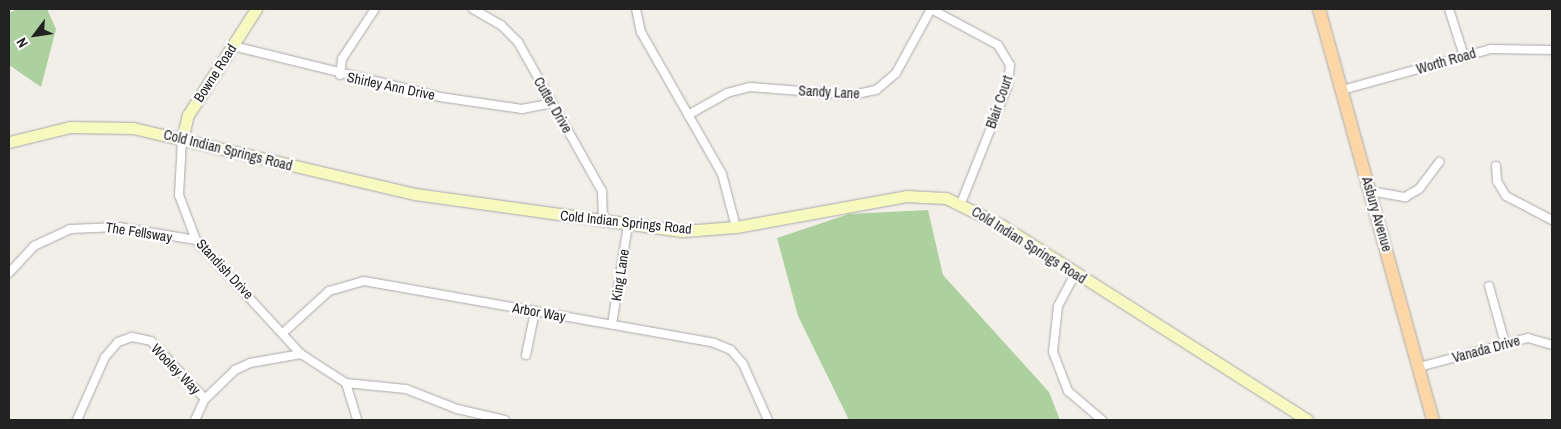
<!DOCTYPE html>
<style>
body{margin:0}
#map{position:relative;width:1561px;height:429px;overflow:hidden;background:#f2efe9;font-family:"Archivo Narrow",sans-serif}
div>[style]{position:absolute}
.forest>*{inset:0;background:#add19e}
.roads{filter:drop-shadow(0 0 1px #a9a9a9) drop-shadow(0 0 1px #a9a9a9)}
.street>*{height:8px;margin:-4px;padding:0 4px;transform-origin:4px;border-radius:4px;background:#fff}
.secondary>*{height:11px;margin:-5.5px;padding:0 5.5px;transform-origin:5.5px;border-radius:5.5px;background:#f7fabf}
.primary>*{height:12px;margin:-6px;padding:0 6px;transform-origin:6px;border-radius:6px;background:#fcd6a4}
span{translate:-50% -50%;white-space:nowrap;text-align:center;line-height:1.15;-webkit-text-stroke:4.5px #fff;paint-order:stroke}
.street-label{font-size:14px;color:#222}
.frame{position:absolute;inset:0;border:10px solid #222;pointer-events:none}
.north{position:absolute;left:10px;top:10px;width:50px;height:50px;-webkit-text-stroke:4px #fff;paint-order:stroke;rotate:239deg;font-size:14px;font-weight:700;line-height:20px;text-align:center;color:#222}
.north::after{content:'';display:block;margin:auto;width:18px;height:22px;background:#222;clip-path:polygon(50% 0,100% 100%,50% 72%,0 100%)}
</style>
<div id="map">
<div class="forest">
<i style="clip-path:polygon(17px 9px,47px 9px,56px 29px,41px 87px,9px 65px,9px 13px)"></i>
<i style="clip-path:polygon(928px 210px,943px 275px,1049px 392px,1060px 420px,849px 420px,798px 316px,777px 238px,849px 214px)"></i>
</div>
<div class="roads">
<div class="street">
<i style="left:473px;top:9px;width:32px;rotate:30deg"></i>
<i style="left:501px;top:25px;width:24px;rotate:45deg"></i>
<i style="left:518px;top:42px;width:171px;rotate:60.6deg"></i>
<i style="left:602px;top:191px;width:30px;rotate:88deg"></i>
<i style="left:636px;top:9px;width:24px;rotate:78deg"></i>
<i style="left:641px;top:32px;width:163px;rotate:60.3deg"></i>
<i style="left:722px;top:174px;width:55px;rotate:75.2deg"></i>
<i style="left:931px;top:9px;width:76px;rotate:28.2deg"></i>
<i style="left:998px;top:45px;width:23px;rotate:59deg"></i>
<i style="left:1010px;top:65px;width:20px;rotate:96deg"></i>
<i style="left:1008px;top:85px;width:127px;rotate:111.7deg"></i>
<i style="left:1449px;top:9px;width:49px;rotate:72.3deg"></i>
<i style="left:233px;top:46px;width:213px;rotate:13.8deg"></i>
<i style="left:440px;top:97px;width:83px;rotate:8.3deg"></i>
<i style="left:522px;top:109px;width:31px;rotate:-11deg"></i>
<i style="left:340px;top:75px;width:16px;rotate:-83deg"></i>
<i style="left:342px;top:59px;width:60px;rotate:-56.6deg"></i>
<i style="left:1342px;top:90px;width:155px;rotate:-15.4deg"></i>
<i style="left:1491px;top:49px;width:61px;rotate:0.9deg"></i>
<i style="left:688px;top:115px;width:45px;rotate:-29.4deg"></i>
<i style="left:727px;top:93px;width:24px;rotate:-15deg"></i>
<i style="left:750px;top:87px;width:102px;rotate:4.5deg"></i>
<i style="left:852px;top:95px;width:25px;rotate:-12deg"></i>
<i style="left:876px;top:90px;width:26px;rotate:-40deg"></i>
<i style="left:896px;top:73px;width:73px;rotate:-61.3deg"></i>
<i style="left:182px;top:140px;width:55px;rotate:93.1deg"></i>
<i style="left:179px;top:195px;width:48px;rotate:69.3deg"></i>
<i style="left:196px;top:240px;width:155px;rotate:47.4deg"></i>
<i style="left:1496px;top:166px;width:15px;rotate:86deg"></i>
<i style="left:1497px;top:181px;width:17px;rotate:59deg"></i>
<i style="left:1506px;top:196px;width:52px;rotate:27.6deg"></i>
<i style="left:1370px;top:191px;width:36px;rotate:10deg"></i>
<i style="left:1405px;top:197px;width:16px;rotate:-30deg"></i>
<i style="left:1419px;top:189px;width:34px;rotate:-53deg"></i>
<i style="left:9px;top:273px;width:37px;rotate:-47deg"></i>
<i style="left:34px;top:246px;width:40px;rotate:-25deg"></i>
<i style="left:70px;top:229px;width:49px;rotate:-2.3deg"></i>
<i style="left:119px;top:227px;width:78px;rotate:9.6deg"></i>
<i style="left:1075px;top:274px;width:36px;rotate:118deg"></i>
<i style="left:1058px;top:306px;width:46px;rotate:96.2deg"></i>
<i style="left:1053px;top:352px;width:42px;rotate:69deg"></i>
<i style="left:1068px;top:391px;width:45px;rotate:40.5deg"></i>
<i style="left:1489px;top:286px;width:59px;rotate:74.3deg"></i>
<i style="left:612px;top:324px;width:100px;rotate:-80.8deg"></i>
<i style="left:284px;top:332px;width:61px;rotate:-42.3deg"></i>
<i style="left:329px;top:291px;width:36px;rotate:-16deg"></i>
<i style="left:364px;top:281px;width:355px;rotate:10deg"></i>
<i style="left:714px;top:343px;width:18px;rotate:22deg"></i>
<i style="left:731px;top:350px;width:18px;rotate:49deg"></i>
<i style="left:743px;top:364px;width:61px;rotate:65.9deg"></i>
<i style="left:526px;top:355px;width:45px;rotate:-78.4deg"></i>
<i style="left:1419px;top:367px;width:113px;rotate:-14.9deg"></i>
<i style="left:1528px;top:338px;width:25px;rotate:16deg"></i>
<i style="left:346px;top:383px;width:60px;rotate:5.7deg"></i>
<i style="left:406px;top:389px;width:55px;rotate:21.4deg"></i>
<i style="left:457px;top:409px;width:49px;rotate:12.9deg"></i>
<i style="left:77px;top:420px;width:69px;rotate:-66deg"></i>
<i style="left:105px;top:357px;width:20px;rotate:-49deg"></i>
<i style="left:118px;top:342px;width:15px;rotate:-20deg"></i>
<i style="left:132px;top:337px;width:19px;rotate:12deg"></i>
<i style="left:151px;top:341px;width:79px;rotate:47deg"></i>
<i style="left:195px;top:420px;width:23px;rotate:-65deg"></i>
<i style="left:205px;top:399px;width:42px;rotate:-44deg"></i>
<i style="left:235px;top:370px;width:17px;rotate:-25deg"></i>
<i style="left:250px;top:363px;width:52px;rotate:-10deg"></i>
<i style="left:301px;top:354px;width:54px;rotate:32.8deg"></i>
<i style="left:346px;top:383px;width:39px;rotate:73deg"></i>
</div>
<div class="secondary">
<i style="left:182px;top:140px;width:26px;rotate:-77deg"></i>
<i style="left:188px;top:115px;width:126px;rotate:-57.3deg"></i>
<i style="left:9px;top:142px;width:63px;rotate:-13.8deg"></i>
<i style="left:70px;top:127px;width:63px;rotate:0.9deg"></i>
<i style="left:133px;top:128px;width:290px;rotate:13.2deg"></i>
<i style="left:415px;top:194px;width:271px;rotate:7.9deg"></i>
<i style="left:683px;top:231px;width:53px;rotate:-4.3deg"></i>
<i style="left:736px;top:227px;width:173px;rotate:-10.3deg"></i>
<i style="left:906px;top:196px;width:40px;rotate:2.9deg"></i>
<i style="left:946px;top:198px;width:64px;rotate:26.2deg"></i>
<i style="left:1003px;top:226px;width:361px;rotate:32.5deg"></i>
</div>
<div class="primary">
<i style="left:1319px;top:9px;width:427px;rotate:74.5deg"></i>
</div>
</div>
<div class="street-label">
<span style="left:1446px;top:61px;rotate:-16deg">Worth Road</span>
<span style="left:215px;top:73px;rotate:-57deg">Bowne Road</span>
<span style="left:391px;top:86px;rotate:12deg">Shirley Ann Drive</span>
<span style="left:829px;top:92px;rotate:3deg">Sandy Lane</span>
<span style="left:999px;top:102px;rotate:-71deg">Blair Court</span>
<span style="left:553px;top:105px;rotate:60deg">Cutter Drive</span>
<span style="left:228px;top:150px;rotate:14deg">Cold Indian Springs Road</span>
<span style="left:1377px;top:214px;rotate:74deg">Asbury Avenue</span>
<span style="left:626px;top:222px;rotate:6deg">Cold Indian Springs Road</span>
<span style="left:139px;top:232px;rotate:9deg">The Fellsway</span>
<span style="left:1029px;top:245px;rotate:32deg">Cold Indian Springs Road</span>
<span style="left:225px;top:269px;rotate:47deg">Standish Drive</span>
<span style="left:620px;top:275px;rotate:-81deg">King Lane</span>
<span style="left:539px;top:312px;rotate:10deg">Arbor Way</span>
<span style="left:1486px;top:349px;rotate:-15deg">Vanada Drive</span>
<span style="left:176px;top:369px;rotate:46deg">Wooley Way</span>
</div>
<div class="frame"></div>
<div class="north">N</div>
</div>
